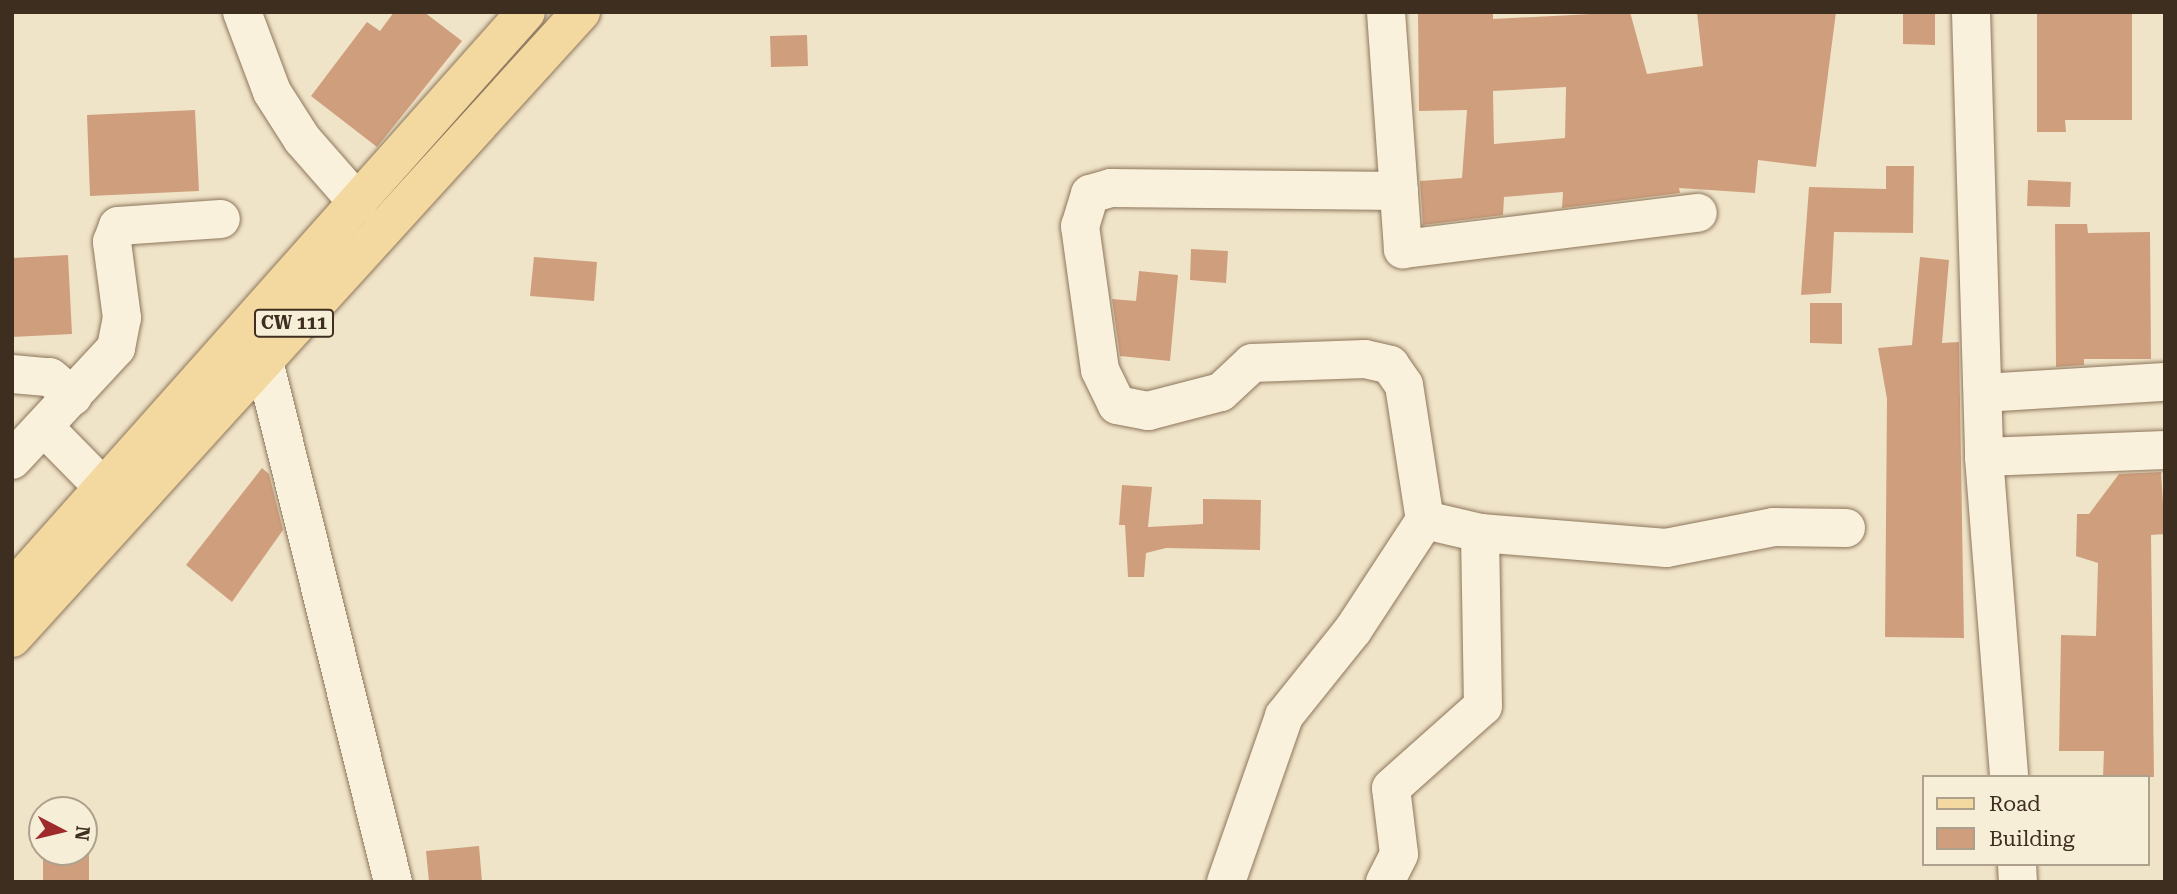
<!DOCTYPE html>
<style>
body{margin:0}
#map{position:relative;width:2177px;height:894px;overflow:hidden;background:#f0e4c8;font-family:"Roboto Serif",serif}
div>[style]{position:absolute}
.building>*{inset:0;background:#cf9f7d}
.roads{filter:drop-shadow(0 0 2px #8d765c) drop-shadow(0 0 2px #8d765c)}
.minor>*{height:38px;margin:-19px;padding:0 19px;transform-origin:19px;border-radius:19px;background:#faf1dc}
.major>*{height:38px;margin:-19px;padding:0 19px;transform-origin:19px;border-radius:19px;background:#f3d9a0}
span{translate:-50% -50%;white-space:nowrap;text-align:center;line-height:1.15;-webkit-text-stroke:5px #f7eed8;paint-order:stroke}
.shield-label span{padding:2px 5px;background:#f7eed8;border:2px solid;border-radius:5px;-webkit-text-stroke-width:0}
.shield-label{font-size:18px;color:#3d2e20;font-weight:700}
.frame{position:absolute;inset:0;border:14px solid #3d2e20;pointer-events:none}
.legend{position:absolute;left:1922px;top:775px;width:228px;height:91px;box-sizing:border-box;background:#f7eed8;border:2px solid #ada18e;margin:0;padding:9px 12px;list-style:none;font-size:21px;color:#3d2e20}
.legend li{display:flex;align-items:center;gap:14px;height:35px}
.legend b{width:35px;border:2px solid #ada18e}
.north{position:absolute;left:28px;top:796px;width:70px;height:70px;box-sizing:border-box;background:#f7eed8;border:2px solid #ada18e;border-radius:50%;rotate:97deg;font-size:19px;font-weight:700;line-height:28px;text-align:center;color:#3d2e20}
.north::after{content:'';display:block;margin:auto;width:24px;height:32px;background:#9e2a2b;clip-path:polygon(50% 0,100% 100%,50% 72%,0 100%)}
</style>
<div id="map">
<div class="building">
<i style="clip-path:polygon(394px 12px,424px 12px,462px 41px,377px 147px,311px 96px,367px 22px,380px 31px)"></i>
<i style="clip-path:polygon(evenodd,1418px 12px,1493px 12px,1493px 19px,1630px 12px,1647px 74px,1703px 66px,1697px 12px,1836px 12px,1816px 167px,1758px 160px,1755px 193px,1679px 188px,1680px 193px,1562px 208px,1563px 192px,1504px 197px,1503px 215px,1423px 225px,1420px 181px,1462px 178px,1467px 110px,1419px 111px,1418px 12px,1566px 87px,1565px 138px,1494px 144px,1493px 91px,1566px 87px)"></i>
<i style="clip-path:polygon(1903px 12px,1935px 12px,1935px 45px,1903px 44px)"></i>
<i style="clip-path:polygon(2037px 12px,2132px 12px,2132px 120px,2065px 120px,2066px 132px,2037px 132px)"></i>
<i style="clip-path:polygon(807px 35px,808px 66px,771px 67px,770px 36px)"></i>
<i style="clip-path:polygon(195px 110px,199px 191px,90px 196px,87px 115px)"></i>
<i style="clip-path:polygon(1886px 166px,1914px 166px,1913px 233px,1834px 232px,1831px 293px,1801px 295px,1809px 187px,1886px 189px)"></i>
<i style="clip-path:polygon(2028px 180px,2071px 182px,2070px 207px,2027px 206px)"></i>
<i style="clip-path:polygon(2055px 224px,2087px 224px,2088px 233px,2150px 232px,2151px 359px,2084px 359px,2084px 365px,2056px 367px)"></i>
<i style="clip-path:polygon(1191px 249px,1228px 251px,1226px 283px,1190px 280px)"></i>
<i style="clip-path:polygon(68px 255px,72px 334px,12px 337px,12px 258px)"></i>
<i style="clip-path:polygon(534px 257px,597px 262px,594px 301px,530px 296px)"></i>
<i style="clip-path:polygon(1920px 257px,1949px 260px,1942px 343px,1959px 342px,1964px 638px,1885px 637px,1887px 399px,1878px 348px,1912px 345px)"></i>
<i style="clip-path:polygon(1139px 271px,1178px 275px,1170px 361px,1120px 356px,1112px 299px,1136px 301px)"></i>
<i style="clip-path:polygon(1810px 303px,1842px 303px,1842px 344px,1810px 343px)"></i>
<i style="clip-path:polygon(262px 468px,269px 474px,283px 530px,232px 602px,186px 565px)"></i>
<i style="clip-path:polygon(2161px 472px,2165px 534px,2151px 535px,2154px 777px,2103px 777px,2104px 751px,2059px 751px,2061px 635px,2096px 636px,2098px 563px,2076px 556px,2077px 514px,2089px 514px,2119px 474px)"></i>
<i style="clip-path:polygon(1122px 485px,1152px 487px,1148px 527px,1203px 524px,1203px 499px,1261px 500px,1260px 550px,1166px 548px,1146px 553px,1144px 577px,1128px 577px,1125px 525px,1119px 525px)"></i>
<i style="clip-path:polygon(479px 846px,482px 882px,429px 882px,426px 851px)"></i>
<i style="clip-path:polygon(43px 852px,89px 852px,89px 881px,43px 881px)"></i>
</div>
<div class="roads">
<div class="minor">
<i style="left:242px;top:12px;width:85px;rotate:69.4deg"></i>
<i style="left:272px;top:92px;width:56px;rotate:57.4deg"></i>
<i style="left:302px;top:139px;width:85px;rotate:48.8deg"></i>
<i style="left:1386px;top:12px;width:238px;rotate:85.9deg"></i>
<i style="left:1403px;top:249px;width:297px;rotate:-7deg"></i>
<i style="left:1971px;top:12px;width:445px;rotate:88.3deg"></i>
<i style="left:1984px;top:457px;width:321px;rotate:85.5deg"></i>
<i style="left:1399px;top:191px;width:288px;rotate:-179.4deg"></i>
<i style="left:1111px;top:188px;width:22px;rotate:164deg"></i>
<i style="left:1090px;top:194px;width:34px;rotate:107deg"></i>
<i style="left:1080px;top:226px;width:145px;rotate:82.1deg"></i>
<i style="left:1100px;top:370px;width:39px;rotate:64deg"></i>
<i style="left:1117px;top:405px;width:32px;rotate:11deg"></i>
<i style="left:1148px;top:411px;width:75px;rotate:-14.6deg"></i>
<i style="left:1221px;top:392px;width:42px;rotate:-43.1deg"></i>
<i style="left:1252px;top:363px;width:113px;rotate:-2deg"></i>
<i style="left:1365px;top:359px;width:26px;rotate:13deg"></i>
<i style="left:1390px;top:365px;width:24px;rotate:55deg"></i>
<i style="left:1404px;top:385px;width:137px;rotate:81.2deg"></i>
<i style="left:1425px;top:520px;width:57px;rotate:13.3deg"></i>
<i style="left:1480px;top:533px;width:187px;rotate:4.6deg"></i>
<i style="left:1666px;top:548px;width:110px;rotate:-11deg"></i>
<i style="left:1774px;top:527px;width:72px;rotate:0.8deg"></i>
<i style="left:263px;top:357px;width:541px;rotate:76.09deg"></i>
<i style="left:12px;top:374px;width:38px;rotate:5deg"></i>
<i style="left:50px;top:377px;width:30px;rotate:40deg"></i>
<i style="left:1983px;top:393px;width:182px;rotate:-3.5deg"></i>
<i style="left:44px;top:427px;width:83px;rotate:45.5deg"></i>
<i style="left:1984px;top:457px;width:181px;rotate:-2.2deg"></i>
<i style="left:12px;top:460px;width:153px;rotate:-47.1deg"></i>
<i style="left:116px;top:348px;width:31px;rotate:-79deg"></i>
<i style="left:122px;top:318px;width:77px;rotate:-97.5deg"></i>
<i style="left:112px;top:242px;width:17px;rotate:-69deg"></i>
<i style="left:118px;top:226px;width:103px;rotate:-3.9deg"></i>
<i style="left:2017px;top:864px;width:18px;rotate:87deg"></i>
<i style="left:1226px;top:882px;width:176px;rotate:-70.7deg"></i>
<i style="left:1284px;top:716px;width:110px;rotate:-51.3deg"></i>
<i style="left:1353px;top:630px;width:131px;rotate:-56.8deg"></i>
<i style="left:1385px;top:882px;width:31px;rotate:-63deg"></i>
<i style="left:1399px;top:854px;width:66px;rotate:-96.9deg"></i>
<i style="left:1391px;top:788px;width:123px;rotate:-41.7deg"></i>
<i style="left:1483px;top:706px;width:173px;rotate:-91deg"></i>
</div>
<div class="major">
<i style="left:12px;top:590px;width:773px;rotate:-48.35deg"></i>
<i style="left:12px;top:638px;width:846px;rotate:-47.73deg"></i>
</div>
</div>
<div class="shield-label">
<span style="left:294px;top:323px">CW 111</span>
</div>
<div class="frame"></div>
<ul class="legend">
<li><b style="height:9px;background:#f3d9a0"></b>Road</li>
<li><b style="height:19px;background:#cf9f7d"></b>Building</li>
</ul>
<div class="north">N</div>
</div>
